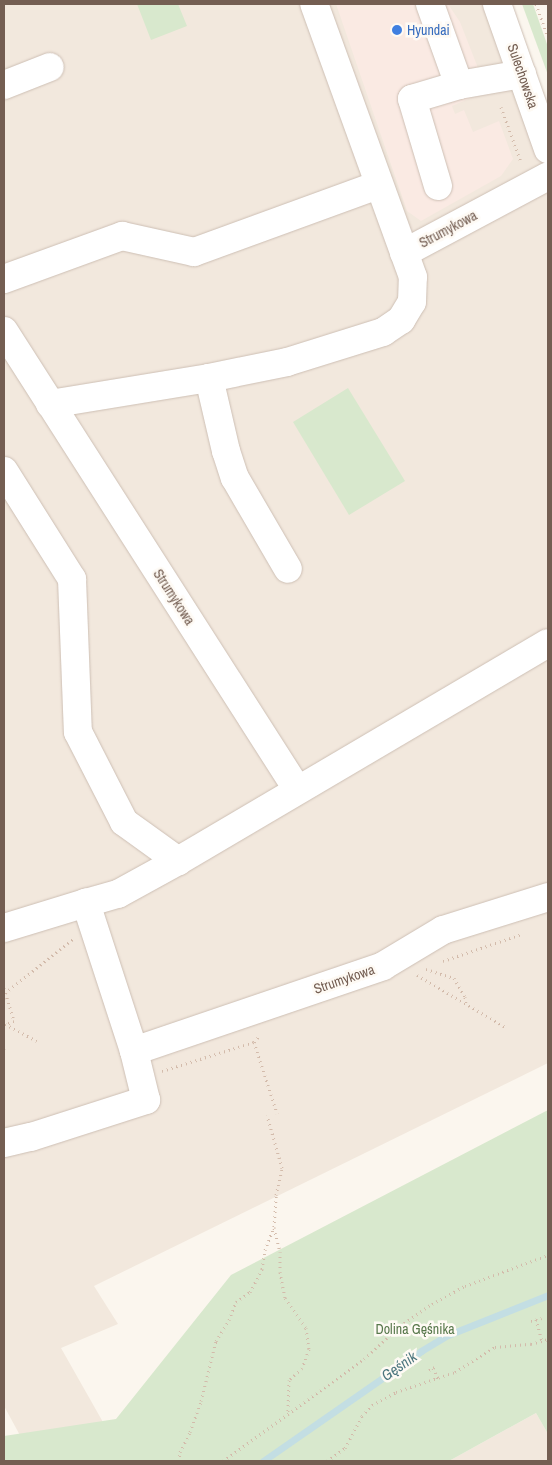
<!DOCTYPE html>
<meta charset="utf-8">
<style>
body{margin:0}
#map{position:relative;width:552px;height:1465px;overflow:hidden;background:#fbf6ee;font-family:"Archivo Narrow",sans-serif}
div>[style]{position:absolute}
.residential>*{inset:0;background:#f2e8dd}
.commercial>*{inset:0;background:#faeae3}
.green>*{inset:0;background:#d8e8cd}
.stream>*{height:7px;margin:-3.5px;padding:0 3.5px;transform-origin:3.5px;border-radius:3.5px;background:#c3dee3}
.path>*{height:3px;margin-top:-1.5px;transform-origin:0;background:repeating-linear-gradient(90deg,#d3bbab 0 1px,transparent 0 5px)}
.roads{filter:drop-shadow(0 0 1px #cdbfb4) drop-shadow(0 0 1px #cdbfb4)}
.minor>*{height:28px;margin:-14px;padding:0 14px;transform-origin:14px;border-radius:14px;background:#fff}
.dots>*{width:14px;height:14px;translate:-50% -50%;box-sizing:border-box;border:2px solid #fefaf4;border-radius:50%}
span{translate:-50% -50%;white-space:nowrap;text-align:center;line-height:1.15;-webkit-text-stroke:5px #fefaf4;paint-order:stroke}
.shop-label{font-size:14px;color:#366cbe}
.left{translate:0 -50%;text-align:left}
.street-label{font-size:14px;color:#745e52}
.park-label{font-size:14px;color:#58784c}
.water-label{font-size:15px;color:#4b757e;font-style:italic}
.frame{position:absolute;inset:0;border:5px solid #745e52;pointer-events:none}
</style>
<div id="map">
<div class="residential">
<i style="clip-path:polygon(4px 4px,494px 4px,548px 161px,548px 1063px,94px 1286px,118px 1324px,61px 1348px,125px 1461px,34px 1461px,4px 1406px)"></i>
<i style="clip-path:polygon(536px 1413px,548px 1434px,548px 1461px,449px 1461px)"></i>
</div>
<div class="commercial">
<i style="clip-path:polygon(336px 4px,448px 4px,460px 22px,487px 91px,452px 106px,455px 114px,464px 110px,473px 132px,499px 121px,513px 159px,501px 176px,421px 221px,407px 211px)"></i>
</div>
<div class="green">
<i style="clip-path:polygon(137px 4px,178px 4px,187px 26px,151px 40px)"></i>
<i style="clip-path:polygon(522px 4px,533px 4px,548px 47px,548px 75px)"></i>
<i style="clip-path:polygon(348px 388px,405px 481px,349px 515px,293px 422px)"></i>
<i style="clip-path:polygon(548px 1110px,548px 1434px,536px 1413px,449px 1461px,4px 1461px,4px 1436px,116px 1419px,231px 1275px)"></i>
</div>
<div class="stream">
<i style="left:263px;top:1461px;width:193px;rotate:-34.8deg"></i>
<i style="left:421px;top:1351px;width:31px;rotate:-31deg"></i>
<i style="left:448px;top:1335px;width:108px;rotate:-21.8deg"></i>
</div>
<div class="path">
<i style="left:536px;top:4px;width:35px;rotate:70deg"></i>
<i style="left:501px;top:107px;width:59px;rotate:70deg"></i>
<i style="left:443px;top:961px;width:83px;rotate:-18.9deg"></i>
<i style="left:426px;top:969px;width:29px;rotate:18deg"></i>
<i style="left:454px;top:978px;width:22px;rotate:60deg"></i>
<i style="left:465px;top:997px;width:7px;rotate:82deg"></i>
<i style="left:417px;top:975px;width:104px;rotate:30.5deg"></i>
<i style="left:4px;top:988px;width:34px;rotate:73deg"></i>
<i style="left:14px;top:1021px;width:11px;rotate:158deg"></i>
<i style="left:5px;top:993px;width:87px;rotate:-38.5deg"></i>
<i style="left:5px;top:1024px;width:36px;rotate:28deg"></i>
<i style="left:254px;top:1042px;width:75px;rotate:72.1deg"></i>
<i style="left:4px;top:1049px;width:4px;rotate:76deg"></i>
<i style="left:162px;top:1071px;width:96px;rotate:-17.5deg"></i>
<i style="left:254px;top:1042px;width:8px;rotate:-50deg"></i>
<i style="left:274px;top:1228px;width:25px;rotate:76deg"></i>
<i style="left:280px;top:1252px;width:20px;rotate:90deg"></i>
<i style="left:280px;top:1272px;width:26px;rotate:79deg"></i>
<i style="left:285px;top:1298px;width:37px;rotate:55deg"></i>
<i style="left:306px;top:1328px;width:21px;rotate:82deg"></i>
<i style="left:309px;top:1349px;width:20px;rotate:110deg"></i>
<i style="left:302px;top:1368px;width:18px;rotate:137deg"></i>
<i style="left:289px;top:1380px;width:33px;rotate:92deg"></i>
<i style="left:536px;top:1319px;width:23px;rotate:75deg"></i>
<i style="left:531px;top:1321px;width:11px;rotate:-15deg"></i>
<i style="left:433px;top:1368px;width:12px;rotate:66deg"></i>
<i style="left:429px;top:1370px;width:9px;rotate:-27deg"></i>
<i style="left:179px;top:1461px;width:9px;rotate:-84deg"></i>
<i style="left:180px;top:1452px;width:22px;rotate:-63deg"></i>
<i style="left:190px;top:1432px;width:33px;rotate:-70deg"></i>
<i style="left:201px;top:1401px;width:62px;rotate:-76deg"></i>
<i style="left:216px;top:1341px;width:25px;rotate:-58deg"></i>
<i style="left:229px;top:1320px;width:19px;rotate:-69deg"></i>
<i style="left:236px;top:1302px;width:17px;rotate:-36deg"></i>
<i style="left:250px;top:1292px;width:26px;rotate:-62deg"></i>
<i style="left:262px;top:1269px;width:19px;rotate:-81deg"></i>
<i style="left:265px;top:1250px;width:25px;rotate:-69deg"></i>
<i style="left:274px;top:1227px;width:32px;rotate:-86deg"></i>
<i style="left:276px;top:1195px;width:28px;rotate:-77deg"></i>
<i style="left:282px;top:1168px;width:55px;rotate:-105.8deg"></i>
<i style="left:223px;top:1461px;width:174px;rotate:-35.9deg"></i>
<i style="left:364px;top:1359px;width:49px;rotate:-42.5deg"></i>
<i style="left:400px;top:1326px;width:39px;rotate:-35deg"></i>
<i style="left:432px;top:1304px;width:38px;rotate:-29deg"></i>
<i style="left:465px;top:1286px;width:89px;rotate:-20.5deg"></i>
<i style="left:327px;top:1461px;width:22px;rotate:-36deg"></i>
<i style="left:345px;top:1448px;width:36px;rotate:-62deg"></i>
<i style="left:362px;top:1416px;width:15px;rotate:-48deg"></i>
<i style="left:372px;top:1405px;width:27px;rotate:-28deg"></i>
<i style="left:396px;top:1392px;width:62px;rotate:-18.7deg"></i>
<i style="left:455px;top:1372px;width:47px;rotate:-32deg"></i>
<i style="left:495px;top:1347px;width:36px;rotate:-5deg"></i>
<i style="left:531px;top:1344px;width:18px;rotate:-16deg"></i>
</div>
<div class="roads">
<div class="minor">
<i style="left:430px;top:4px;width:86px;rotate:70.3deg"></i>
<i style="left:497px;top:4px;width:154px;rotate:70.6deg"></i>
<i style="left:4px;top:85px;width:49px;rotate:-21.4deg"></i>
<i style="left:438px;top:186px;width:91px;rotate:-106.6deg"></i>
<i style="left:412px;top:99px;width:49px;rotate:-16.6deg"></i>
<i style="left:459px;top:85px;width:64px;rotate:-9.9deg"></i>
<i style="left:404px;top:253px;width:163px;rotate:-28.1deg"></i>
<i style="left:4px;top:279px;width:126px;rotate:-20deg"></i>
<i style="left:122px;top:236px;width:74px;rotate:12.5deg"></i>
<i style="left:194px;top:252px;width:196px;rotate:-20deg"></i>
<i style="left:4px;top:331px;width:544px;rotate:57.39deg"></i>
<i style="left:209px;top:378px;width:75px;rotate:76.9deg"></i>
<i style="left:226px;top:451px;width:28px;rotate:72deg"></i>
<i style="left:235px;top:478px;width:105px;rotate:59.8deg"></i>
<i style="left:50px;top:404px;width:161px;rotate:-9.3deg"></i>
<i style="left:209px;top:378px;width:80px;rotate:-11.6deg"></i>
<i style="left:287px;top:362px;width:101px;rotate:-17.4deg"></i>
<i style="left:383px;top:332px;width:22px;rotate:-34deg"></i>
<i style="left:401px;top:320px;width:21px;rotate:-59deg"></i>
<i style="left:412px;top:302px;width:25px;rotate:-88deg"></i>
<i style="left:413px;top:277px;width:290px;rotate:-109.9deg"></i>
<i style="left:4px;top:471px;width:128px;rotate:57.8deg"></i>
<i style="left:72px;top:579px;width:153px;rotate:87.8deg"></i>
<i style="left:78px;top:732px;width:101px;rotate:62.9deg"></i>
<i style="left:124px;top:822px;width:67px;rotate:35.8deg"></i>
<i style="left:4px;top:928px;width:86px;rotate:-17deg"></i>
<i style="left:134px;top:1051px;width:263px;rotate:-18.8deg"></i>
<i style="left:383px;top:966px;width:70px;rotate:-31deg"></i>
<i style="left:443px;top:930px;width:110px;rotate:-17.4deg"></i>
<i style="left:4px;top:1143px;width:28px;rotate:-13deg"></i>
<i style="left:31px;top:1137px;width:121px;rotate:-17.8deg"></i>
<i style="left:146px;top:1100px;width:50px;rotate:-103.8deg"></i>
<i style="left:134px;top:1051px;width:156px;rotate:-108deg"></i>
<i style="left:86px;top:903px;width:33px;rotate:-16deg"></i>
<i style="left:118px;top:894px;width:68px;rotate:-28.8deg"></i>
<i style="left:178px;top:861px;width:429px;rotate:-30.5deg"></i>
</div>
</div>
<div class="dots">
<i style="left:397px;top:30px;background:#3f7fe0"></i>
</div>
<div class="shop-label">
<span class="left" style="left:407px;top:30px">Hyundai</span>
</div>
<div class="street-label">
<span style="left:523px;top:76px;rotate:71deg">Sulechowska</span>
<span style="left:448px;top:229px;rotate:-28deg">Strumykowa</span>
<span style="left:174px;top:597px;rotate:57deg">Strumykowa</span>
<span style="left:344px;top:979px;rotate:-19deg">Strumykowa</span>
</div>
<div class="park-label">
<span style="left:415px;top:1329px">Dolina Gęśnika</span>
</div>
<div class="water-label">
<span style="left:399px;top:1366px;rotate:-35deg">Gęśnik</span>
</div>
<div class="frame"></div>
</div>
